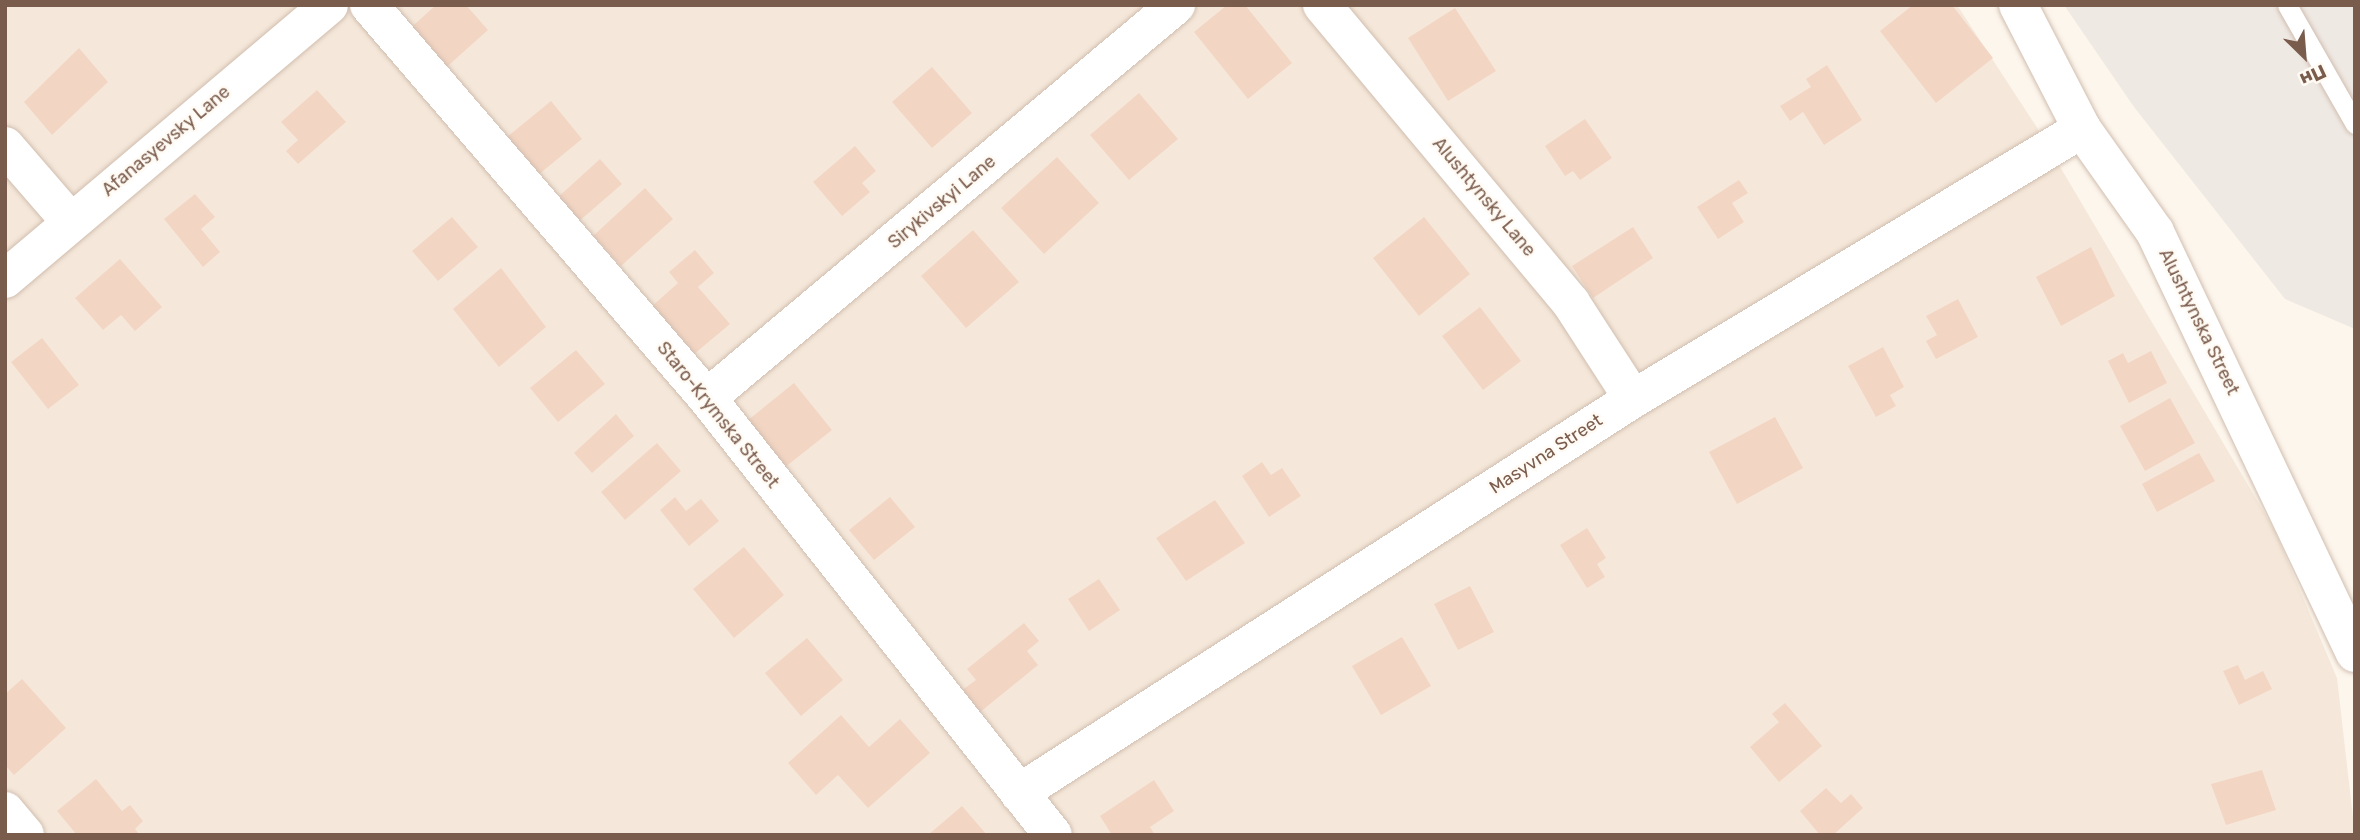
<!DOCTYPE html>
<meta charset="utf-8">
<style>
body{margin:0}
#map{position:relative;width:2360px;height:840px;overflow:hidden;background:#fdf6ec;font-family:Rubik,sans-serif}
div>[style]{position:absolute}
.residential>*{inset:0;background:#f5e8da}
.industrial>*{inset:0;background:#efe9e4}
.building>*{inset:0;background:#f3d5c3}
.roads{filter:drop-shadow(0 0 2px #d1beb0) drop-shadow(0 0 2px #d1beb0)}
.lane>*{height:19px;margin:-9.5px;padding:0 9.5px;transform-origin:9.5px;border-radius:9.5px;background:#fff}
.street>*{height:38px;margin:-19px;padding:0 19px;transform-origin:19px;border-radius:19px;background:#fff}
.secondary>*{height:38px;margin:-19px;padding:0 19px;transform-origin:19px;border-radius:19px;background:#fff}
span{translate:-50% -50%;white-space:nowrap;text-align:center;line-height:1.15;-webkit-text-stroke:5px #fffaf3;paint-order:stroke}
.street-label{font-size:18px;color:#7a5c4d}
.frame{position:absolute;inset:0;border:7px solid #7a5c4d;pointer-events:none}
.north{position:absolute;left:2269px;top:21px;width:70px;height:70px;-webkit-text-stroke:5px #fffaf3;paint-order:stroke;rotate:155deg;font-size:19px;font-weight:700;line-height:28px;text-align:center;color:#7a5c4d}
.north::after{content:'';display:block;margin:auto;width:24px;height:32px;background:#7a5c4d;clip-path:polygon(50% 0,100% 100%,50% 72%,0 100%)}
</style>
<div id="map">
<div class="residential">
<i style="clip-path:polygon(5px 5px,1957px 5px,2036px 126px,2274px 529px,2337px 678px,2355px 835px,5px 835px)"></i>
</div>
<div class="industrial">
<i style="clip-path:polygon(2064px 5px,2355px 5px,2355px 329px,2285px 299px,2134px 107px)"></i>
</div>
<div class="building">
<i style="clip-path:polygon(436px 5px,466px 5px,488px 30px,441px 72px,406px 32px)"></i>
<i style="clip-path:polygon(1227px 5px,1245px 5px,1292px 63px,1248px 99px,1194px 32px)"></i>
<i style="clip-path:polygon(1913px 5px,1952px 5px,1993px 58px,1936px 103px,1880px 31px)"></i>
<i style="clip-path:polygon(1455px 8px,1496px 71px,1448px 101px,1408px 38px)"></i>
<i style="clip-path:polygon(79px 48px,108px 82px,52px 135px,24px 102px)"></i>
<i style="clip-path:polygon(1827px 65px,1862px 120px,1824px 145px,1803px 112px,1790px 121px,1780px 106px,1811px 87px,1806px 79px)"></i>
<i style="clip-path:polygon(932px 67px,972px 113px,932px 148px,892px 102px)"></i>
<i style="clip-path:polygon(317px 90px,346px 122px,298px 164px,286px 151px,298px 140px,281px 122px)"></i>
<i style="clip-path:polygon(1139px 93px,1178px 139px,1129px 180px,1090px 135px)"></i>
<i style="clip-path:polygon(551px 101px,582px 139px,538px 175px,507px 137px)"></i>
<i style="clip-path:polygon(1585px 119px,1612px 158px,1580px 180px,1573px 171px,1565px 176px,1545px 146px)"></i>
<i style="clip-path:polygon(855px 146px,876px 171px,862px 183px,870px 192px,842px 216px,813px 182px)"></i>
<i style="clip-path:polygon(1057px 157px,1099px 203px,1044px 254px,1001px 208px)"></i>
<i style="clip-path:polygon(600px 159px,622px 184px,577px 223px,556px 199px)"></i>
<i style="clip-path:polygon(1739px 180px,1748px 193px,1732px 203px,1744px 222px,1718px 239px,1697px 207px)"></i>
<i style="clip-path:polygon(645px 188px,673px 219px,621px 266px,593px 236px)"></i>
<i style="clip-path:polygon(195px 194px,215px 217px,201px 229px,220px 252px,203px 267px,164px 219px)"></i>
<i style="clip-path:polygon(452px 217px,478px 247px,438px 281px,412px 251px)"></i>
<i style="clip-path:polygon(1424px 217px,1470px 274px,1419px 316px,1373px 258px)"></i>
<i style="clip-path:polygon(1633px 227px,1653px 258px,1593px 298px,1572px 266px)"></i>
<i style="clip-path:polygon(973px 230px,1019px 282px,966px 328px,921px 276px)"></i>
<i style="clip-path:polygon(2091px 247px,2115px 296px,2061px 326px,2036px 277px)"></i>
<i style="clip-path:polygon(695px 250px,714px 273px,698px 287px,730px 324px,693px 355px,651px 307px,678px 283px,669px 272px)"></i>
<i style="clip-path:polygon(120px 259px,162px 307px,135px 331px,121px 315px,103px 330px,75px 298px)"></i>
<i style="clip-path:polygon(501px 268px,546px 327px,499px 367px,453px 309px)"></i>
<i style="clip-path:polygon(1958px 299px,1978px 337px,1936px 359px,1926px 341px,1937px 335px,1926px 316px)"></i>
<i style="clip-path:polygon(1480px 307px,1521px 361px,1483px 390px,1442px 336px)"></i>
<i style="clip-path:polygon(42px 338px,79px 385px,48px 409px,11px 362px)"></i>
<i style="clip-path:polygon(1883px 347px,1904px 387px,1890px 395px,1896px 406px,1876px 417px,1848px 366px)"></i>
<i style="clip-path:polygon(576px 350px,605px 384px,558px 422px,530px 388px)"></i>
<i style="clip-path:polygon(2151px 351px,2167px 383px,2129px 403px,2108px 361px,2123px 353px,2128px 363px)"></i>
<i style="clip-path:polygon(794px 383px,832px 430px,784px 468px,747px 421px)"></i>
<i style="clip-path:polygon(2170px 398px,2195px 443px,2145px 471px,2120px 426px)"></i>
<i style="clip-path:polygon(616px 414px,634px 436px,592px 473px,574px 453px)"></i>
<i style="clip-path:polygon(1775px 417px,1803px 468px,1737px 504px,1709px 452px)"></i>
<i style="clip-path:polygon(657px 443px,681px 471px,625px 520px,601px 492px)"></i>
<i style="clip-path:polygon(2199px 453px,2215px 481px,2157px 512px,2142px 484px)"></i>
<i style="clip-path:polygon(1262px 462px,1271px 475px,1282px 468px,1301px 496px,1269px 517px,1242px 476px)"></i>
<i style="clip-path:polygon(675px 497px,686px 511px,701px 499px,719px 521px,689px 546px,660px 510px)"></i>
<i style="clip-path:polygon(890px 497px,915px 527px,874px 560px,849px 530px)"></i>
<i style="clip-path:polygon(1215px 500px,1245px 543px,1186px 581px,1156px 538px)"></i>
<i style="clip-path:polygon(1587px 528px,1606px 558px,1597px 564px,1605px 577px,1587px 588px,1560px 545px)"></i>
<i style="clip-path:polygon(744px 547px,784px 595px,734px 638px,693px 589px)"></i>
<i style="clip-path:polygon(1099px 579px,1120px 610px,1089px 631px,1068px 599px)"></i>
<i style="clip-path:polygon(1470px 586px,1494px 632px,1458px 650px,1434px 604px)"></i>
<i style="clip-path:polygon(1024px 623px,1039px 641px,1027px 651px,1038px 665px,979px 713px,961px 691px,976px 680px,967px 669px)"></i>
<i style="clip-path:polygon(1402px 637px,1431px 686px,1381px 715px,1352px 666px)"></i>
<i style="clip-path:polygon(807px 638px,843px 680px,801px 716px,765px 673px)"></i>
<i style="clip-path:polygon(2238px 665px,2245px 680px,2263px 671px,2272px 689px,2239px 705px,2223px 671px)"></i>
<i style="clip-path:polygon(22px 679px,66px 728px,14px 775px,5px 765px,5px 694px)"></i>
<i style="clip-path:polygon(1785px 703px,1822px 746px,1779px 782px,1750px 747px,1779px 722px,1772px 714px)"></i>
<i style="clip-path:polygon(841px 715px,869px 747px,900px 719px,930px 753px,868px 808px,838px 775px,816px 795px,788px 763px)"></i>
<i style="clip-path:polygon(2262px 770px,2276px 810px,2226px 825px,2211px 784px)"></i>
<i style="clip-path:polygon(96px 779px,122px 811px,130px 805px,143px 821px,135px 829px,140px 835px,77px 835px,57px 811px)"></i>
<i style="clip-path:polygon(1154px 780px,1174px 811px,1150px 827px,1155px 835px,1112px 835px,1100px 816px)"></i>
<i style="clip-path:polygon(1826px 788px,1841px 803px,1851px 794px,1863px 808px,1833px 835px,1820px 835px,1800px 811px)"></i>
<i style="clip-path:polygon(962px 806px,987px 835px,928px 835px)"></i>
</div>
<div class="roads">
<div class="lane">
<i style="left:2287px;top:5px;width:137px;rotate:60.3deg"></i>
</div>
<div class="street">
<i style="left:369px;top:5px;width:518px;rotate:49.3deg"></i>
<i style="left:707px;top:398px;width:557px;rotate:51.63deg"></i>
<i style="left:1322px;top:5px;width:388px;rotate:50.1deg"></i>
<i style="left:1571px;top:303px;width:114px;rotate:57.1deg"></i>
<i style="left:2018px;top:5px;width:140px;rotate:62.7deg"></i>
<i style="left:2082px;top:129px;width:126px;rotate:54.7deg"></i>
<i style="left:2155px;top:232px;width:466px;rotate:64.6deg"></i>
<i style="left:5px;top:146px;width:99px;rotate:49.1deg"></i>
<i style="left:707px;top:398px;width:612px;rotate:-39.96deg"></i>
<i style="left:1019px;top:793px;width:730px;rotate:-32.69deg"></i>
<i style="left:1633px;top:399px;width:524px;rotate:-31.02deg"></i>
<i style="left:5px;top:811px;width:31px;rotate:50deg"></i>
</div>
<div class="secondary">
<i style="left:5px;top:279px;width:424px;rotate:-40.2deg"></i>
</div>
</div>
<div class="street-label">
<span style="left:166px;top:141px;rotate:-40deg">Afanasyevsky Lane</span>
<span style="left:1484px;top:197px;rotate:50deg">Alushtynsky Lane</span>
<span style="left:942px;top:202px;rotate:-40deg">Sirykivskyi Lane</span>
<span style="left:2199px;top:322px;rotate:64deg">Alushtynska Street</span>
<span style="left:718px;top:415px;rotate:51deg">Staro-Krymska Street</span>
<span style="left:1546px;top:454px;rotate:-33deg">Masyvna Street</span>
</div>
<div class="frame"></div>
<div class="north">Пн</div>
</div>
